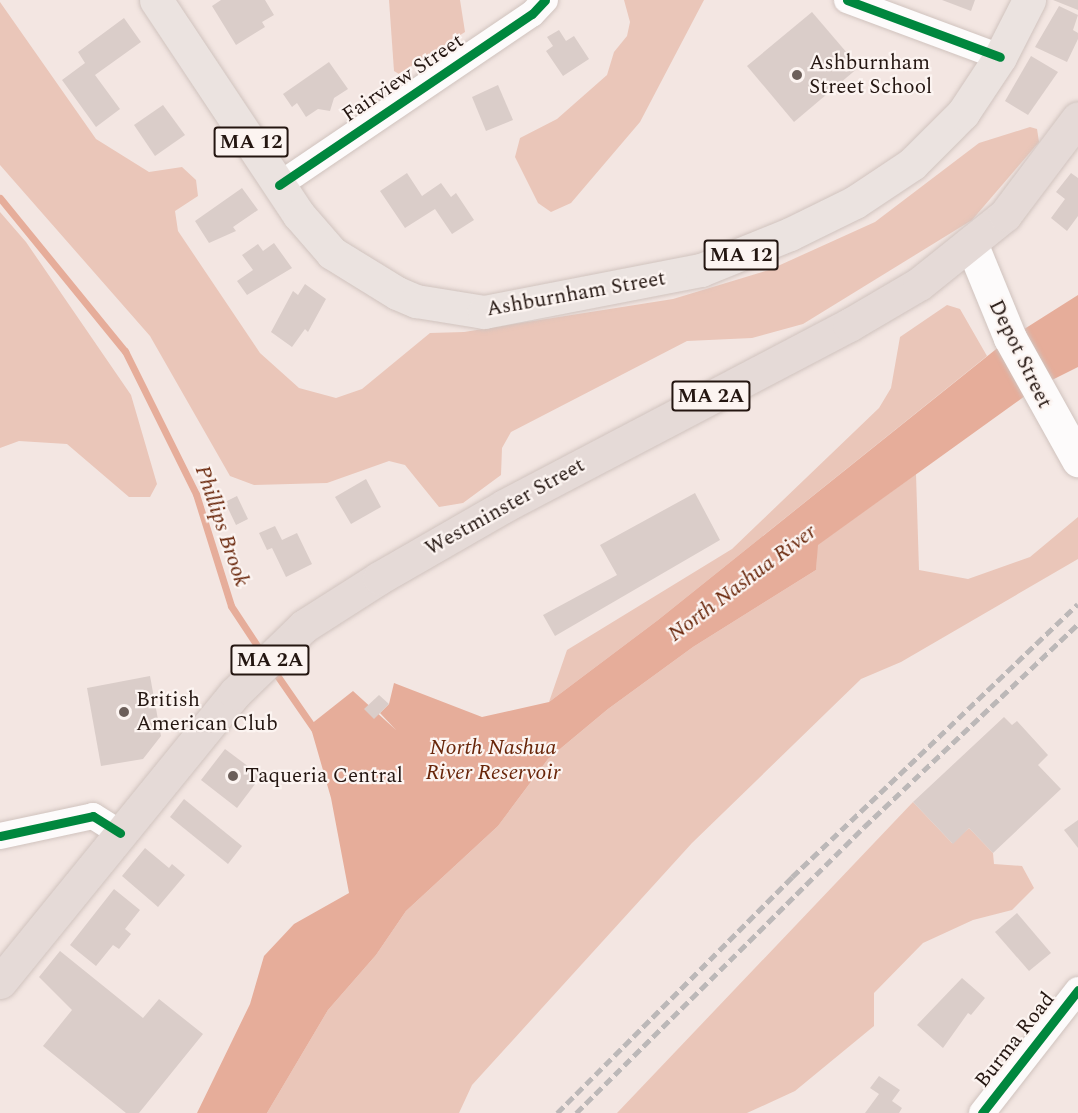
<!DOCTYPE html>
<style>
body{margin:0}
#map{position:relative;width:1078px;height:1113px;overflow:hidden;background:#f3e6e2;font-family:Spectral,serif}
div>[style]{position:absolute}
.green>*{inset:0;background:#eac6b9}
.water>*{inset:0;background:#e6ad9a}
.stream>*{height:7px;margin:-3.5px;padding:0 3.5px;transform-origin:3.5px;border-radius:3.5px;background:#e6ad9a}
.building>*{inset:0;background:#dacdc9}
.roads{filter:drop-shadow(0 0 2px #d0c3be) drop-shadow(0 0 2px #d0c3be)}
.minor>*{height:26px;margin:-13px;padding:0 13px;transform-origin:13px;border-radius:13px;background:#fdfbfb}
.secondary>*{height:33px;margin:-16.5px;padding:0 16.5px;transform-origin:16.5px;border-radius:16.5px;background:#fdfbfb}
.primary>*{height:33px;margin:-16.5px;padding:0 16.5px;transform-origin:16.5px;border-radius:16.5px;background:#ebe3e0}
.trunk>*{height:33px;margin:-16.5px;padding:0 16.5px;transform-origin:16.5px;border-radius:16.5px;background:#e5dad7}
.rail>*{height:4.5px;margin-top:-2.25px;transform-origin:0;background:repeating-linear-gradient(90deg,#bcb8b8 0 9px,transparent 0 13.5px)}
.cycleway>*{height:9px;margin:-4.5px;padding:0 4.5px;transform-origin:4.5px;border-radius:4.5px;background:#00873e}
.dots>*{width:16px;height:16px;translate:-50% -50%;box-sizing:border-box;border:3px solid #fcf4f1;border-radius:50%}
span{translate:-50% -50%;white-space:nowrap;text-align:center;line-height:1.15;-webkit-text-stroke:4.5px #fcf4f1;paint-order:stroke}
.shield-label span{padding:2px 4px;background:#fcf4f1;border:2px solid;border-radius:4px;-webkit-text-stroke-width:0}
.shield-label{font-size:20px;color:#241611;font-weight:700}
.poi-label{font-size:21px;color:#241611}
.left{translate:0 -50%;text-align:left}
.street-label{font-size:21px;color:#241611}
.water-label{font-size:22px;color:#682509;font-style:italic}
</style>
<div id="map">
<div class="green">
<i style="clip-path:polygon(389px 0,460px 0,465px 32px,399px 74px,394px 71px)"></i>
<i style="clip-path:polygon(624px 0,704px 0,640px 122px,571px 203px,551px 212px,538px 203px,515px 157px,520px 138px,557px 119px,607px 75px,614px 52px,627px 36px,630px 22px)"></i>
<i style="clip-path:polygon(0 2px,96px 139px,149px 172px,182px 167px,196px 180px,198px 196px,175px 211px,178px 231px,260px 353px,299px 388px,336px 398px,362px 389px,430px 333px,464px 332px,673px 299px,769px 270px,875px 222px,979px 143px,1030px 127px,1037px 129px,1039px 142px,972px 220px,803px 324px,752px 338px,687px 341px,511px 432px,502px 448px,501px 475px,463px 503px,439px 507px,405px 465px,389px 461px,327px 483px,254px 485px,230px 476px,150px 336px,0 165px)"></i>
<i style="clip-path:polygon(0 212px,26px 242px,131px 395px,157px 484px,150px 497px,129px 497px,67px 444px,19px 441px,0 448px)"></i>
<i style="clip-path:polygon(947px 305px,960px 309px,987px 356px,658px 620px,549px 702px,567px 650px,732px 549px,879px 408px,891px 388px,900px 337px)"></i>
<i style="clip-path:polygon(916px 474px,919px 570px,968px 579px,1030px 557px,1078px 517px,1078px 559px,901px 662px,861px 679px,692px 843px,472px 1085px,459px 1113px,267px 1113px,328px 1010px,376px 955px,406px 911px,498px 826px,548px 759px,608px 709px,693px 647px,816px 570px,817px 545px)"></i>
<i style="clip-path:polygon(913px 802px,952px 843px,969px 828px,993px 853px,994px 864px,1022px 866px,1034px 888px,1012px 910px,973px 920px,923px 943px,874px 993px,874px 1026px,795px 1091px,747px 1113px,617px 1113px)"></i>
</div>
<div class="water">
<i style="clip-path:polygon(1078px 295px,1078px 367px,1036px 388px,818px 545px,816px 570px,693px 647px,608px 709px,548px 759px,498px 826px,406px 911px,376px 955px,328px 1010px,267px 1113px,197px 1113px,250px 1004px,264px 956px,294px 924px,349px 893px,331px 798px,310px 725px,353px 691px,396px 730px,380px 713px,389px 704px,394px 683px,482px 717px,549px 702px,658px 620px,1010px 338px)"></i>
</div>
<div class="stream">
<i style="left:0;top:198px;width:198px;rotate:50.8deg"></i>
<i style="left:125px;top:351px;width:160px;rotate:63.6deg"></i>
<i style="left:196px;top:494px;width:117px;rotate:72.6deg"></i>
<i style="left:231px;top:606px;width:56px;rotate:56.6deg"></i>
<i style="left:272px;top:668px;width:75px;rotate:55.3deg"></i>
</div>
<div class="building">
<i style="clip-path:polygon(221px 0,265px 0,274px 15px,262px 22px,265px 27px,236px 45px,212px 6px)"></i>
<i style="clip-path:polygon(942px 0,975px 0,971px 11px)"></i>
<i style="clip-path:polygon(1053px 0,1078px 0,1078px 10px)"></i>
<i style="clip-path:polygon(1059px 6px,1078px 15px,1073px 30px,1078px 33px,1078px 39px,1067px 62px,1035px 47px)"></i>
<i style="clip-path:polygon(812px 12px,859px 67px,794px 122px,747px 66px)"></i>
<i style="clip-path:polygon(124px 18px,141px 42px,95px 75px,120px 109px,96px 127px,62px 80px,85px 63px,78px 52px)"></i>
<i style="clip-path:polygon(559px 30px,566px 41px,574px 36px,589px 59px,563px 76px,546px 51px,553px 46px,547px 37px)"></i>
<i style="clip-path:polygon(1031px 56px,1058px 72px,1028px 115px,1005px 101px)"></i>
<i style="clip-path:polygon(329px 62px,348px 89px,334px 98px,330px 111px,318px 109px,306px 117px,297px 103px,292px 107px,283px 94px)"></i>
<i style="clip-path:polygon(498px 85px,513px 120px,486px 131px,472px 97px)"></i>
<i style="clip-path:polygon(163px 105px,185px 135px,155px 156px,134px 125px)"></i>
<i style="clip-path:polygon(407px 173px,422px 196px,441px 183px,451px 197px,456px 193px,474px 220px,452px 234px,435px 209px,405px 228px,380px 191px)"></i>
<i style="clip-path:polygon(1071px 173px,1078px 178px,1078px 216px,1067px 231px,1051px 218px,1065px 199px,1056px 192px)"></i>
<i style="clip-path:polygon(242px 188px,258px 210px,233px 227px,236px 231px,209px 243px,195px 221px)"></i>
<i style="clip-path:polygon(274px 243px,292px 268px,247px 295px,237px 281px,253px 270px,242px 255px,258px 244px,263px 251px)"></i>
<i style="clip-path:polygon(305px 284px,326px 299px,308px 332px,305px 329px,292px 347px,271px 332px,293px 291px,298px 295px)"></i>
<i style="clip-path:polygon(366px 479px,381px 507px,351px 524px,335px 497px)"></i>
<i style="clip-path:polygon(695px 493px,720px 540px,555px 636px,543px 615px,617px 575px,600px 545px)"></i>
<i style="clip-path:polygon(237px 496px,248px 519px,236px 525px,225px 502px)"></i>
<i style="clip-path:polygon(275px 526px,282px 540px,297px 533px,312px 564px,286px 577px,272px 548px,267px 550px,259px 533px)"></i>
<i style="clip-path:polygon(150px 676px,161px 736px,143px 759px,101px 766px,87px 688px)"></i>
<i style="clip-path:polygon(379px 695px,389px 704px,374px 719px,364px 709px)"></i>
<i style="clip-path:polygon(1004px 717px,1012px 725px,1017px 721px,1048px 755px,1038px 765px,1061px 789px,993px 853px,969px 828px,953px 844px,913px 802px)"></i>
<i style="clip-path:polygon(225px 749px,261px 776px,237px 808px,201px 780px)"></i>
<i style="clip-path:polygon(184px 799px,242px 846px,228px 864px,170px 817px)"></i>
<i style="clip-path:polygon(1078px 820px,1078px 848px,1064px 830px)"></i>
<i style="clip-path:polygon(145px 848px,169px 868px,172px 864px,185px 875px,158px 907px,122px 876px)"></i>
<i style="clip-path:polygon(114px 889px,140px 910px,125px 929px,131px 934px,119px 949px,113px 945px,96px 966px,70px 945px)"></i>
<i style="clip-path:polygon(1017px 913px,1051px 953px,1029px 971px,995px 932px)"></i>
<i style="clip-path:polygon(60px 951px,143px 1018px,159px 999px,203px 1034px,139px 1113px,126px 1113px,43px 1046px,72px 1010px,39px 977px)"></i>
<i style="clip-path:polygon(962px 978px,985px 998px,971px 1015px,968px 1013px,943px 1048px,917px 1025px)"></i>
<i style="clip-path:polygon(879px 1076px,900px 1090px,892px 1101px,902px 1108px,899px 1113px,865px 1113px,879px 1094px,870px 1088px)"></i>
</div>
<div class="roads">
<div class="minor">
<i style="left:847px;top:0;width:163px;rotate:20.4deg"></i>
<i style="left:279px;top:185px;width:305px;rotate:-34.1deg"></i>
<i style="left:532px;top:14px;width:19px;rotate:-47deg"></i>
<i style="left:0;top:836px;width:95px;rotate:-12.1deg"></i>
<i style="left:93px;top:816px;width:32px;rotate:32deg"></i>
<i style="left:982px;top:1113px;width:156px;rotate:-52deg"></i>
</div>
<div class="secondary">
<i style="left:971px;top:243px;width:103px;rotate:67.7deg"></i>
<i style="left:1010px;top:338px;width:140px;rotate:60.9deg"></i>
</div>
<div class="primary">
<i style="left:156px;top:0;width:258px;rotate:56.4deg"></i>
<i style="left:299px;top:215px;width:50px;rotate:49deg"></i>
<i style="left:332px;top:253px;width:76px;rotate:31.6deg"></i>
<i style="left:397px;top:293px;width:21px;rotate:23deg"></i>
<i style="left:416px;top:301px;width:69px;rotate:9.2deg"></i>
<i style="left:484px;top:312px;width:221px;rotate:-11deg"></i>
<i style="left:701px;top:270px;width:96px;rotate:-22deg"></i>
<i style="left:790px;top:234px;width:72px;rotate:-26.2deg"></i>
<i style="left:855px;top:202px;width:69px;rotate:-33.7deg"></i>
<i style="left:912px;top:164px;width:72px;rotate:-45deg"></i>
<i style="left:963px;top:113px;width:67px;rotate:-56.5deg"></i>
<i style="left:1000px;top:57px;width:64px;rotate:-63deg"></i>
</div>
<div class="trunk">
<i style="left:0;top:982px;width:372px;rotate:-50.9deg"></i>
<i style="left:235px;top:693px;width:96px;rotate:-44.2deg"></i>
<i style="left:304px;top:626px;width:89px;rotate:-32.6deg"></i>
<i style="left:379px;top:578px;width:144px;rotate:-29.9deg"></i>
<i style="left:504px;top:506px;width:390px;rotate:-27.7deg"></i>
<i style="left:849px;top:325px;width:81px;rotate:-30.4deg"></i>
<i style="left:919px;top:284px;width:110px;rotate:-38.7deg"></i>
<i style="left:1005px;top:215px;width:121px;rotate:-53deg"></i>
</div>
</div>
<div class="rail">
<i style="left:557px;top:1113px;width:333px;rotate:-45.1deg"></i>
<i style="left:792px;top:877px;width:395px;rotate:-43.7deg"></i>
<i style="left:576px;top:1113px;width:406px;rotate:-44.8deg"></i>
<i style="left:864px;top:827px;width:295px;rotate:-43.5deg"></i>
</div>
<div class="cycleway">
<i style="left:847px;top:0;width:163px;rotate:20.4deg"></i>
<i style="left:279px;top:185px;width:305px;rotate:-34.1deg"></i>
<i style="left:532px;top:14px;width:19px;rotate:-47deg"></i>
<i style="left:0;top:836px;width:95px;rotate:-12.1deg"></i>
<i style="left:93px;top:816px;width:32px;rotate:32deg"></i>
<i style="left:982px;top:1113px;width:156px;rotate:-52deg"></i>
</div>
<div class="dots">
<i style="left:797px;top:75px;background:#6c5f5a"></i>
<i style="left:124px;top:712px;background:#6c5f5a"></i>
<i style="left:233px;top:776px;background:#6c5f5a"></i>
</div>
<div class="shield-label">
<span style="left:251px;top:142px">MA 12</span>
<span style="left:741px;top:255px">MA 12</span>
<span style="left:711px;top:396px">MA 2A</span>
<span style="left:270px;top:660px">MA 2A</span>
</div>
<div class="poi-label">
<span class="left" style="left:809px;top:75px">Ashburnham<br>Street School</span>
<span class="left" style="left:136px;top:712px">British<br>American Club</span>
<span class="left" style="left:245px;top:776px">Taqueria Central</span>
</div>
<div class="street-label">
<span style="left:403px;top:78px;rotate:-34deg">Fairview Street</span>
<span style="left:576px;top:294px;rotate:-10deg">Ashburnham Street</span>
<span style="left:1020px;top:354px;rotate:64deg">Depot Street</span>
<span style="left:505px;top:507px;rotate:-29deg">Westminster Street</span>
<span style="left:1015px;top:1040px;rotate:-52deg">Burma Road</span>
</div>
<div class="water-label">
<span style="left:222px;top:526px;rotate:71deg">Phillips Brook</span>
<span style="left:742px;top:583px;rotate:-37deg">North Nashua River</span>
<span style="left:493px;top:760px">North Nashua<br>River Reservoir</span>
</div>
</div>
